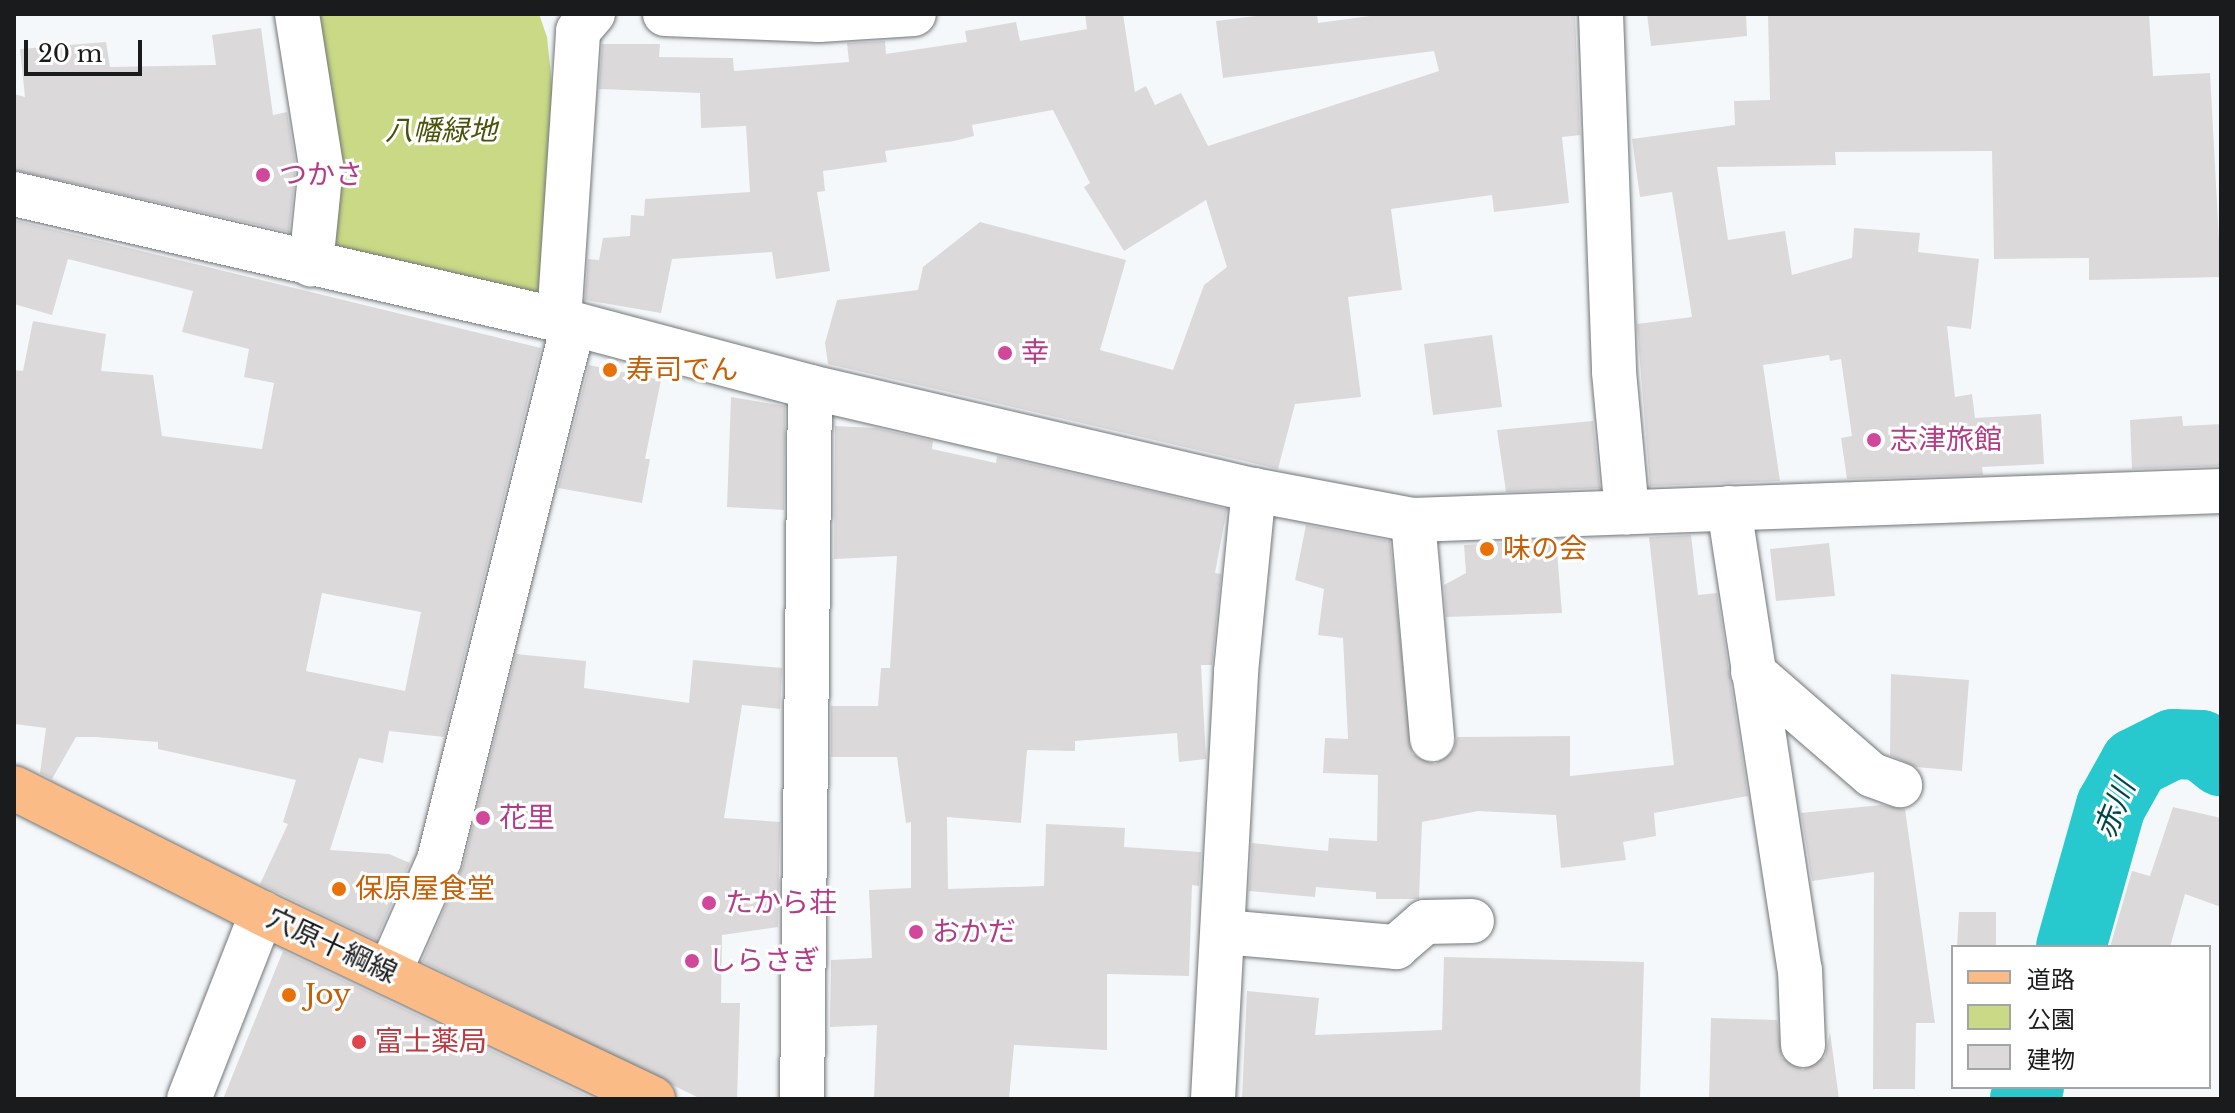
<!DOCTYPE html>
<meta charset="utf-8">
<style>
body{margin:0}
#map{position:relative;width:2235px;height:1113px;overflow:hidden;background:#f5f8fa;font-family:"Libre Baskerville","Noto Sans JP",serif}
div>[style]{position:absolute}
.green>*{inset:0;background:#c9d985}
.river>*{height:70px;margin:-35px;padding:0 35px;transform-origin:35px;border-radius:35px;background:#27c9cf}
.building>*{inset:0;background:#dcd9da}
.roads{filter:drop-shadow(0 0 2px #737678) drop-shadow(0 0 2px #737678)}
.minor>*{height:44px;margin:-22px;padding:0 22px;transform-origin:22px;border-radius:22px;background:#fff}
.major>*{height:44px;margin:-22px;padding:0 22px;transform-origin:22px;border-radius:22px;background:#fabb86}
.dots>*{width:22px;height:22px;translate:-50% -50%;box-sizing:border-box;border:4px solid #fff;border-radius:50%}
span{translate:-50% -50%;white-space:nowrap;text-align:center;line-height:1.15;-webkit-text-stroke:6px #fff;paint-order:stroke}
.park-label{font-size:28px;color:#495309;font-style:italic}
.hotel-label{font-size:28px;color:#b23c85}
.left{translate:0 -50%;text-align:left}
.food-label{font-size:28px;color:#c56008}
.street-label{font-size:28px;color:#1a1b1c}
.health-label{font-size:28px;color:#be3a42}
.water-label{font-size:30px;color:#004749;font-style:italic}
.frame{position:absolute;inset:0;border:16px solid #1a1b1c;pointer-events:none}
.legend{position:absolute;left:1951px;top:945px;width:260px;height:144px;box-sizing:border-box;background:#fff;border:2px solid #a3a4a4;margin:0;padding:10px 14px;list-style:none;font-size:24px;color:#1a1b1c}
.legend li{display:flex;align-items:center;gap:16px;height:40px}
.legend b{width:40px;border:2px solid #a3a4a4}
.scale{position:absolute;left:24px;top:40px;width:118px;height:36px;box-sizing:border-box;border:4px solid #1a1b1c;border-top:0;padding-left:10px;font-size:24px;line-height:28px;white-space:nowrap;color:#1a1b1c;-webkit-text-stroke:6px #fff;paint-order:stroke}
</style>
<div id="map">
<div class="green">
<i style="clip-path:polygon(302px 14px,539px 14px,547px 37px,557px 132px,545px 297px,322px 252px)"></i>
</div>
<div class="river">
<i style="left:2071px;top:947px;width:147px;rotate:-74.2deg"></i>
<i style="left:2111px;top:806px;width:49px;rotate:-60.8deg"></i>
<i style="left:2135px;top:763px;width:42px;rotate:-26.6deg"></i>
<i style="left:2173px;top:744px;width:28px;rotate:2deg"></i>
<i style="left:2201px;top:745px;width:26px;rotate:39deg"></i>
<i style="left:2025px;top:1099px;width:13px;rotate:-72deg"></i>
</div>
<div class="building">
<i style="clip-path:polygon(1085px 14px,1123px 14px,1135px 92px,1146px 86px,1155px 105px,1181px 93px,1208px 146px,1439px 71px,1434px 51px,1223px 78px,1216px 21px,1272px 14px,1317px 14px,1318px 23px,1385px 14px,1575px 14px,1580px 135px,1562px 137px,1569px 203px,1494px 212px,1492px 195px,1391px 209px,1402px 290px,1348px 297px,1361px 397px,1295px 404px,1278px 469px,828px 364px,825px 343px,837px 300px,918px 290px,923px 267px,980px 222px,1126px 260px,1100px 350px,1173px 370px,1204px 285px,1227px 267px,1206px 200px,1124px 251px,1084px 187px,1090px 183px,1053px 110px,972px 125px,974px 136px,954px 141px,885px 151px,887px 162px,823px 171px,825px 191px,817px 192px,830px 271px,776px 279px,772px 252px,672px 259px,661px 313px,585px 300px,588px 259px,599px 260px,603px 238px,630px 236px,631px 215px,644px 216px,645px 199px,750px 192px,746px 126px,701px 128px,700px 93px,599px 89px,602px 44px,660px 44px,659px 57px,733px 58px,734px 71px,849px 62px,847px 43px,885px 41px,886px 54px,967px 42px,965px 31px,1016px 22px,1020px 41px,1087px 29px)"></i>
<i style="clip-path:polygon(1647px 14px,1746px 14px,1747px 36px,1651px 46px)"></i>
<i style="clip-path:polygon(1768px 14px,2149px 14px,2153px 76px,2210px 73px,2221px 277px,2089px 280px,2089px 258px,1994px 259px,1992px 151px,1835px 152px,1836px 165px,1717px 167px,1728px 240px,1785px 231px,1792px 275px,1852px 258px,1854px 228px,1920px 233px,1918px 252px,1979px 259px,1971px 329px,1947px 326px,1955px 397px,1972px 394px,1975px 418px,2041px 414px,2044px 464px,1982px 467px,1983px 475px,1847px 479px,1841px 438px,1852px 436px,1841px 359px,1830px 361px,1829px 355px,1763px 365px,1780px 481px,1650px 486px,1637px 324px,1692px 317px,1672px 192px,1640px 197px,1632px 139px,1735px 125px,1734px 101px,1770px 100px)"></i>
<i style="clip-path:polygon(261px 28px,273px 115px,287px 112px,296px 167px,289px 232px,14px 170px,14px 94px,25px 97px,20px 49px,106px 42px,110px 67px,216px 65px,212px 35px)"></i>
<i style="clip-path:polygon(evenodd,14px 220px,541px 348px,444px 737px,389px 731px,383px 763px,359px 758px,330px 850px,389px 854px,410px 863px,376px 940px,260px 884px,288px 824px,283px 822px,296px 780px,158px 749px,158px 742px,96px 737px,76px 737px,52px 779px,40px 773px,46px 728px,14px 724px,14px 370px,23px 371px,33px 321px,106px 334px,101px 371px,153px 375px,162px 436px,262px 449px,274px 383px,244px 377px,249px 349px,182px 332px,193px 291px,68px 259px,52px 315px,14px 304px,14px 220px,322px 593px,421px 612px,405px 691px,306px 671px,322px 593px)"></i>
<i style="clip-path:polygon(1492px 335px,1502px 407px,1433px 415px,1424px 344px)"></i>
<i style="clip-path:polygon(589px 365px,661px 380px,645px 459px,650px 459px,642px 503px,558px 488px)"></i>
<i style="clip-path:polygon(731px 397px,785px 406px,784px 510px,727px 507px)"></i>
<i style="clip-path:polygon(2182px 416px,2183px 426px,2221px 424px,2221px 466px,2132px 469px,2130px 420px)"></i>
<i style="clip-path:polygon(1593px 421px,1600px 488px,1506px 492px,1497px 430px)"></i>
<i style="clip-path:polygon(835px 426px,876px 428px,933px 441px,932px 449px,996px 463px,997px 456px,1227px 509px,1215px 573px,1221px 574px,1212px 665px,1201px 665px,1206px 759px,1179px 762px,1177px 733px,1075px 741px,1075px 751px,1027px 750px,1021px 823px,947px 817px,948px 889px,1044px 886px,1046px 824px,1125px 828px,1124px 847px,1201px 852px,1199px 886px,1192px 885px,1189px 976px,1107px 974px,1107px 1050px,1014px 1045px,1009px 1099px,874px 1099px,877px 1025px,830px 1027px,831px 960px,872px 958px,869px 890px,911px 888px,911px 822px,906px 823px,897px 757px,831px 757px,831px 706px,878px 706px,881px 668px,890px 668px,897px 556px,834px 559px)"></i>
<i style="clip-path:polygon(1306px 525px,1390px 541px,1412px 754px,1435px 764px,1454px 750px,1457px 737px,1570px 736px,1570px 776px,1674px 765px,1649px 537px,1691px 535px,1698px 595px,1717px 593px,1748px 796px,1654px 813px,1656px 836px,1623px 842px,1626px 860px,1561px 868px,1556px 815px,1478px 811px,1422px 822px,1419px 899px,1376px 899px,1376px 892px,1316px 887px,1315px 897px,1249px 891px,1252px 843px,1328px 851px,1329px 838px,1377px 841px,1378px 775px,1323px 773px,1325px 738px,1348px 739px,1343px 638px,1318px 635px,1324px 589px,1295px 580px)"></i>
<i style="clip-path:polygon(1556px 540px,1562px 613px,1446px 617px,1444px 585px,1466px 573px,1464px 545px)"></i>
<i style="clip-path:polygon(1829px 543px,1835px 596px,1776px 601px,1770px 549px)"></i>
<i style="clip-path:polygon(516px 654px,586px 661px,584px 688px,689px 703px,693px 660px,782px 668px,780px 709px,742px 705px,724px 818px,780px 822px,778px 927px,722px 935px,721px 1003px,740px 1003px,737px 1099px,701px 1099px,422px 961px,463px 866px)"></i>
<i style="clip-path:polygon(1891px 674px,1969px 680px,1962px 771px,1916px 767px,1890px 755px)"></i>
<i style="clip-path:polygon(1881px 805px,1905px 809px,1935px 1023px,1916px 1023px,1915px 1089px,1873px 1089px,1874px 872px,1812px 881px,1801px 813px)"></i>
<i style="clip-path:polygon(2173px 807px,2221px 818px,2221px 907px,2185px 894px,2170px 947px,2110px 947px,2132px 871px,2150px 876px)"></i>
<i style="clip-path:polygon(1959px 912px,1996px 912px,1996px 947px,1957px 947px)"></i>
<i style="clip-path:polygon(283px 951px,590px 1097px,589px 1099px,223px 1099px)"></i>
<i style="clip-path:polygon(1444px 957px,1644px 962px,1640px 1099px,1242px 1099px,1247px 991px,1319px 998px,1315px 1035px,1442px 1030px)"></i>
<i style="clip-path:polygon(1711px 1018px,1777px 1020px,1782px 1058px,1803px 1070px,1825px 1057px,1830px 1032px,1839px 1099px,1709px 1099px)"></i>
</div>
<div class="roads">
<div class="minor">
<i style="left:297px;top:14px;width:154px;rotate:81deg"></i>
<i style="left:321px;top:166px;width:99px;rotate:95.8deg"></i>
<i style="left:665px;top:14px;width:154px;rotate:2.2deg"></i>
<i style="left:819px;top:20px;width:95px;rotate:-3.6deg"></i>
<i style="left:1601px;top:14px;width:358px;rotate:87.9deg"></i>
<i style="left:1614px;top:372px;width:141px;rotate:84.7deg"></i>
<i style="left:14px;top:194px;width:559px;rotate:13.02deg"></i>
<i style="left:559px;top:320px;width:260px;rotate:14.9deg"></i>
<i style="left:810px;top:387px;width:712px;rotate:90.64deg"></i>
<i style="left:559px;top:320px;width:290px;rotate:-86.2deg"></i>
<i style="left:578px;top:31px;width:23px;rotate:-49deg"></i>
<i style="left:810px;top:387px;width:456px;rotate:13.1deg"></i>
<i style="left:1254px;top:490px;width:162px;rotate:10.7deg"></i>
<i style="left:1413px;top:520px;width:809px;rotate:-2.06deg"></i>
<i style="left:1729px;top:508px;width:467px;rotate:81.3deg"></i>
<i style="left:1800px;top:970px;width:75px;rotate:87.7deg"></i>
<i style="left:1413px;top:520px;width:220px;rotate:85deg"></i>
<i style="left:1753px;top:672px;width:157px;rotate:40.9deg"></i>
<i style="left:1872px;top:775px;width:30px;rotate:20deg"></i>
<i style="left:1223px;top:932px;width:174px;rotate:5deg"></i>
<i style="left:1396px;top:947px;width:38px;rotate:-41deg"></i>
<i style="left:1425px;top:922px;width:47px;rotate:-1.2deg"></i>
<i style="left:389px;top:973px;width:124px;rotate:-66.1deg"></i>
<i style="left:439px;top:860px;width:552px;rotate:-75.94deg"></i>
<i style="left:189px;top:1099px;width:200px;rotate:-68.6deg"></i>
<i style="left:1213px;top:1099px;width:428px;rotate:-86.9deg"></i>
<i style="left:1236px;top:672px;width:183px;rotate:-84.4deg"></i>
</div>
<div class="major">
<i style="left:14px;top:788px;width:278px;rotate:26.7deg"></i>
<i style="left:262px;top:913px;width:433px;rotate:25.4deg"></i>
</div>
</div>
<div class="dots">
<i style="left:263px;top:175px;background:#d1479c"></i>
<i style="left:1005px;top:353px;background:#d1479c"></i>
<i style="left:610px;top:370px;background:#e8710a"></i>
<i style="left:1874px;top:440px;background:#d1479c"></i>
<i style="left:1487px;top:549px;background:#e8710a"></i>
<i style="left:483px;top:818px;background:#d1479c"></i>
<i style="left:339px;top:889px;background:#e8710a"></i>
<i style="left:709px;top:903px;background:#d1479c"></i>
<i style="left:916px;top:932px;background:#d1479c"></i>
<i style="left:692px;top:961px;background:#d1479c"></i>
<i style="left:289px;top:995px;background:#e8710a"></i>
<i style="left:359px;top:1042px;background:#e0444e"></i>
</div>
<div class="park-label">
<span style="left:441px;top:131px">八幡緑地</span>
</div>
<div class="hotel-label">
<span class="left" style="left:279px;top:175px">つかさ</span>
<span class="left" style="left:1021px;top:353px">幸</span>
<span class="left" style="left:1890px;top:440px">志津旅館</span>
<span class="left" style="left:499px;top:818px">花里</span>
<span class="left" style="left:725px;top:903px">たから荘</span>
<span class="left" style="left:932px;top:932px">おかだ</span>
<span class="left" style="left:708px;top:961px">しらさぎ</span>
</div>
<div class="food-label">
<span class="left" style="left:626px;top:370px">寿司でん</span>
<span class="left" style="left:1503px;top:549px">味の会</span>
<span class="left" style="left:355px;top:889px">保原屋食堂</span>
<span class="left" style="left:305px;top:995px">Joy</span>
</div>
<div class="street-label">
<span style="left:332px;top:946px;rotate:25deg">穴原十綱線</span>
</div>
<div class="health-label">
<span class="left" style="left:375px;top:1042px">富士薬局</span>
</div>
<div class="water-label">
<span style="left:2115px;top:809px;rotate:-68deg">赤川</span>
</div>
<div class="frame"></div>
<ul class="legend">
<li><b style="height:10px;background:#fabb86"></b>道路</li>
<li><b style="height:22px;background:#c9d985"></b>公園</li>
<li><b style="height:22px;background:#dcd9da"></b>建物</li>
</ul>
<div class="scale">20 m</div>
</div>
